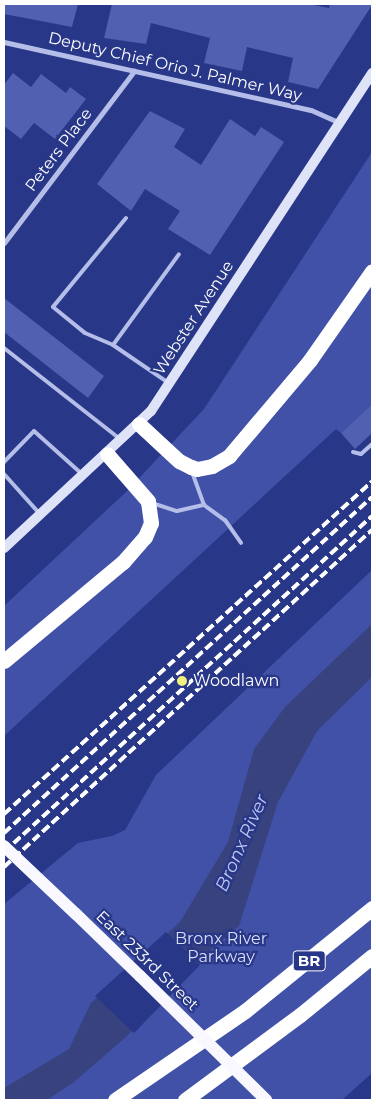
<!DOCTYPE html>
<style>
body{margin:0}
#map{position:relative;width:376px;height:1104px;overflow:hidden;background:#283788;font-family:Montserrat,sans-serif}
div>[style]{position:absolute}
.green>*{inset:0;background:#4051a7}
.water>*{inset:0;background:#37427f}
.pier>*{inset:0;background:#283788}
.building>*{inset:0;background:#5160b0}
.service>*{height:4px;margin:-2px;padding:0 2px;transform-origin:2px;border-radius:2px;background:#b5bee9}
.minor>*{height:5px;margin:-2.5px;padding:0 2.5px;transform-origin:2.5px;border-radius:2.5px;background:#b5bee9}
.secondary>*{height:10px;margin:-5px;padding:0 5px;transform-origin:5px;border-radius:5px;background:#dfe3f8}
.primary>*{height:12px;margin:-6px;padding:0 6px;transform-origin:6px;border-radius:6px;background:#f8f8fe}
.motorway>*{height:15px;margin:-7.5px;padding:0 7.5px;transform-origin:7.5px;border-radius:7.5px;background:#fff}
.rail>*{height:4px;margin-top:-2px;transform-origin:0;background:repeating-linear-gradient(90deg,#fff 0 9px,transparent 0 13px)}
.primary-bridge>*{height:12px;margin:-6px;padding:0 6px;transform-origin:6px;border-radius:6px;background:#f8f8fe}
.dots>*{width:14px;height:14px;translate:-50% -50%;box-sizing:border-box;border:2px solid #283788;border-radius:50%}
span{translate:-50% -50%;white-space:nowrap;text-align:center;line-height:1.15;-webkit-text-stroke:4.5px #283788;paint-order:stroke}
.shield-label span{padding:1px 4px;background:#283788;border:1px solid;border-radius:4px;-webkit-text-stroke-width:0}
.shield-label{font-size:15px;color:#fff;font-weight:700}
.street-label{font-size:16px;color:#fff}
.poi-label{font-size:16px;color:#fff}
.left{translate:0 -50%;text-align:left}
.park-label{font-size:16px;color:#d9def7}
.water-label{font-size:18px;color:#c1c9f0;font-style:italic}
.frame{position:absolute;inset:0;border:5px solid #fff;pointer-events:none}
</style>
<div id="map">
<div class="green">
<i style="clip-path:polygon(372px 152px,372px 404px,341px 433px,336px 429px,4px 736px,4px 606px,126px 492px,204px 409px)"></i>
<i style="clip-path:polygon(372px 570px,372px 1073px,342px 1100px,4px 1100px,4px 904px,78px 843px,112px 836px,125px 830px,156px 775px)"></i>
</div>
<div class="water">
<i style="clip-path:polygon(372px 624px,372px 677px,317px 731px,278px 802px,239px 926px,213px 948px,127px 1036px,74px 1082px,47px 1100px,4px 1100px,4px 1088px,69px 1049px,91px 1003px,180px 922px,228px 842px,254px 749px,285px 707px)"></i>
</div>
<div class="pier">
<i style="clip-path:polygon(166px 932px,200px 965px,134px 1033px,95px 996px)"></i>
</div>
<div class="building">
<i style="clip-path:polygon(4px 4px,78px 4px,72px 27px,4px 14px)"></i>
<i style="clip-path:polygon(112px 4px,309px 4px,329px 8px,330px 4px,372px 5px,318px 89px,288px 82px,293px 58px,247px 47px,242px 71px,204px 63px,210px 38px,151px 23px,146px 44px,104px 38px)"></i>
<i style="clip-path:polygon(13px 73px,31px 87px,41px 74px,66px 93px,70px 87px,86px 99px,55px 139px,34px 123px,21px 139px,4px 126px,4px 85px)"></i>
<i style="clip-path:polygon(150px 111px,185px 129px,174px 147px,201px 165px,230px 119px,255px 136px,261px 127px,284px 142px,210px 255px,168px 229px,180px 211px,145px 189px,131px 211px,97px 184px)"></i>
<i style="clip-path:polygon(4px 298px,104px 376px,88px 398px,4px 332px)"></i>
<i style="clip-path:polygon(372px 404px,372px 433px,355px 449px,341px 433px)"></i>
</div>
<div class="service">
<i style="left:126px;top:218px;width:115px;rotate:129.4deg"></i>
<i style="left:53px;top:307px;width:41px;rotate:39.1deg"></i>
<i style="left:85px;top:333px;width:30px;rotate:23deg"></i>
<i style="left:113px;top:345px;width:65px;rotate:34.4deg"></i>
<i style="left:113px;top:345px;width:112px;rotate:-54deg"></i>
<i style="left:4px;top:348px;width:147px;rotate:38.1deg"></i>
<i style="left:353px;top:452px;width:8px;rotate:14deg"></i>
<i style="left:361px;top:454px;width:15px;rotate:-42deg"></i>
<i style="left:4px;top:462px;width:43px;rotate:-45.9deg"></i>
<i style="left:34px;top:431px;width:64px;rotate:41.9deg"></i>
<i style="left:192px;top:472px;width:35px;rotate:70deg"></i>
<i style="left:204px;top:505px;width:26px;rotate:36deg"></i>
<i style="left:225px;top:520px;width:28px;rotate:55deg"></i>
<i style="left:4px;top:474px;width:52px;rotate:48.1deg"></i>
<i style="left:152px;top:503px;width:26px;rotate:18deg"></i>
<i style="left:177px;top:511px;width:28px;rotate:-13deg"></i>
</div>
<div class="minor">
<i style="left:4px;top:42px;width:314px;rotate:12.5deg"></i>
<i style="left:311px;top:110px;width:32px;rotate:24deg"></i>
<i style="left:4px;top:243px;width:216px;rotate:-52.9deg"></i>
</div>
<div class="secondary">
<i style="left:4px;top:548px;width:201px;rotate:-43deg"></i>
<i style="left:151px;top:411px;width:404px;rotate:-56.8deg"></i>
</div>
<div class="primary">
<i style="left:76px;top:914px;width:89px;rotate:44.1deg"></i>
</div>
<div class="motorway">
<i style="left:139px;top:424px;width:54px;rotate:42.8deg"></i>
<i style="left:179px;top:461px;width:13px;rotate:27deg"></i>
<i style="left:191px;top:467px;width:6px;rotate:18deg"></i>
<i style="left:197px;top:469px;width:15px;rotate:-11deg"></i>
<i style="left:212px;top:466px;width:20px;rotate:-30deg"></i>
<i style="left:229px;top:456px;width:126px;rotate:-49.8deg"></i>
<i style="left:310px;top:360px;width:108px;rotate:-55.1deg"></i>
<i style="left:4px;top:661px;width:155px;rotate:-39.8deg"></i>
<i style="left:123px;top:562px;width:33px;rotate:-49deg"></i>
<i style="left:145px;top:537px;width:15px;rotate:-67deg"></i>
<i style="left:151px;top:523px;width:22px;rotate:-98deg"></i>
<i style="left:148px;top:501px;width:62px;rotate:-131.1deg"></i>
<i style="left:115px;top:1100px;width:158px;rotate:-34.4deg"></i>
<i style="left:245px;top:1011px;width:164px;rotate:-39deg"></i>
<i style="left:185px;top:1100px;width:143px;rotate:-36.5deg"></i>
<i style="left:300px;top:1015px;width:93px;rotate:-39.3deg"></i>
</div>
<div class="rail">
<i style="left:4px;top:814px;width:496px;rotate:-42.1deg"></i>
<i style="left:4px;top:833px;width:498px;rotate:-42.4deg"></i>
<i style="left:4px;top:852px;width:498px;rotate:-42.4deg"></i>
<i style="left:4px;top:867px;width:499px;rotate:-42.5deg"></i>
</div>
<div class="primary-bridge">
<i style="left:4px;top:846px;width:99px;rotate:43.4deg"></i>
<i style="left:140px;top:976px;width:177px;rotate:44.5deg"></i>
</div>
<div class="dots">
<i style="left:182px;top:681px;background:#f0f07c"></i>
</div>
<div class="shield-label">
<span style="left:309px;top:961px">BR</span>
</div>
<div class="street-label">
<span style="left:175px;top:67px;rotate:13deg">Deputy Chief Orio J. Palmer Way</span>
<span style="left:59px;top:150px;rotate:-53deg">Peters Place</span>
<span style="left:194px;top:318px;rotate:-57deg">Webster Avenue</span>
<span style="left:147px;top:961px;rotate:44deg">East 233rd Street</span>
</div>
<div class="poi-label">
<span class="left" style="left:193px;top:681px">Woodlawn</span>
</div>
<div class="park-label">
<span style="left:221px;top:948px">Bronx River<br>Parkway</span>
</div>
<div class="water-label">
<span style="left:242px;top:843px;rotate:-66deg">Bronx River</span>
</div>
<div class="frame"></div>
</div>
